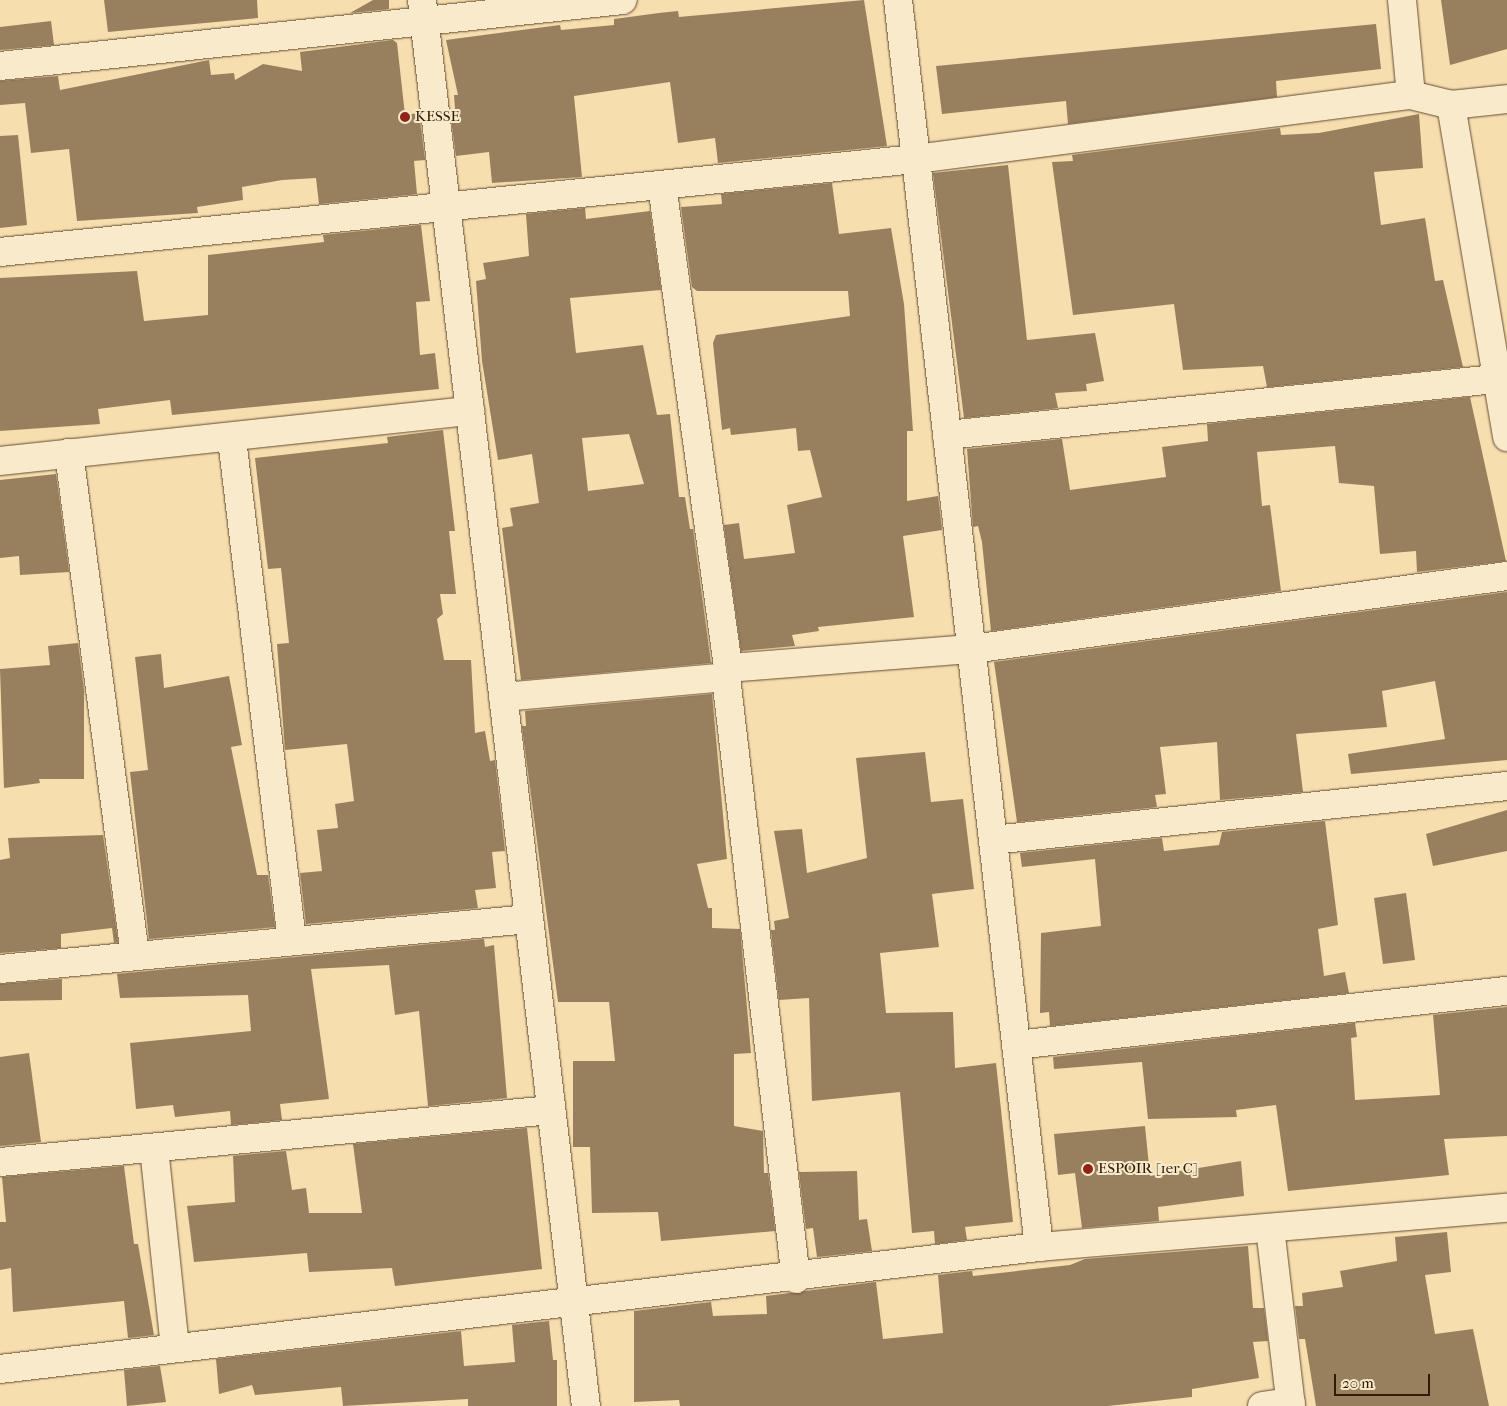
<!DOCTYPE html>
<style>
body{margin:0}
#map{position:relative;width:1507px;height:1406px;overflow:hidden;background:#f6deaf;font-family:"IM FELL French Canon",serif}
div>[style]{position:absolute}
.building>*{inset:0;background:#98805e}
.roads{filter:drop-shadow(0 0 1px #634c30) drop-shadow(0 0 1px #634c30)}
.minor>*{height:28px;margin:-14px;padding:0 14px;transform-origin:14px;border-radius:14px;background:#f9eacb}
.dots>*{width:14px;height:14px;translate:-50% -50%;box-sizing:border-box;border:2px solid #f9eacb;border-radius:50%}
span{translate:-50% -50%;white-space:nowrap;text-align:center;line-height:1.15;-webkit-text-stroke:4px #f9eacb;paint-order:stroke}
.poi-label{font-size:15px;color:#321b06}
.left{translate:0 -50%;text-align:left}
.scale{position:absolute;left:1334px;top:1374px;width:96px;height:22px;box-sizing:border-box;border:2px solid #321b06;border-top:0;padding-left:6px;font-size:15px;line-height:18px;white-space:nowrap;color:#321b06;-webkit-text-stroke:4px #f9eacb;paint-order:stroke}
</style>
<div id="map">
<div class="building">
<i style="clip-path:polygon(104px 0,257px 0,258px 18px,108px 32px)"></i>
<i style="clip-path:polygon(373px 0,389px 0,389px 9px,350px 13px)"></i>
<i style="clip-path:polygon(864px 0,887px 146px,718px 163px,715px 138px,678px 143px,670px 82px,574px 96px,582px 177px,492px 183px,489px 152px,456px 156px,450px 109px,455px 109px,454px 95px,458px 95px,446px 40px,560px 25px,561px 30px,614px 25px,614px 19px,659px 13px,678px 11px,679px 17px)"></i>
<i style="clip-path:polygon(1441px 0,1507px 0,1507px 49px,1450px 65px)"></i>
<i style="clip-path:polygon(51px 21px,54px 45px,0 50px,0 27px)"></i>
<i style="clip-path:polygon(1376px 24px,1381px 69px,1276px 81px,1277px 97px,1068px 124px,1066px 101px,942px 114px,936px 66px)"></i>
<i style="clip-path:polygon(393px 40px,397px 43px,405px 115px,419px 113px,425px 160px,414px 161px,417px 194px,319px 204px,316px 178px,282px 180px,242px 187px,243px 200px,197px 207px,198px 213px,77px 221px,69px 149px,31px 153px,25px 103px,0 105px,0 81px,58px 76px,60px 90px,209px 60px,211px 75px,234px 73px,235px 80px,263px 64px,302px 71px,300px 52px)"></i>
<i style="clip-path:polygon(1419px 114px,1423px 168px,1374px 172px,1381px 225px,1425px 218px,1435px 281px,1443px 280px,1463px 367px,1267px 387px,1263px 366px,1183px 370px,1174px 304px,1073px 315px,1052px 162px,1073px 161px,1072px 155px,1280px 128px,1281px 135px,1319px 133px)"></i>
<i style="clip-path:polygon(18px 135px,27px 225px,0 228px,0 136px)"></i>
<i style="clip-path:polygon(1008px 165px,1027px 340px,1095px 333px,1104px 381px,1086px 384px,1087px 391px,1055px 393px,1058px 408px,964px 418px,933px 173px)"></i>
<i style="clip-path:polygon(832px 183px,839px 234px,891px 228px,904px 304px,913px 431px,907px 431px,907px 501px,938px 496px,942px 530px,903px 536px,914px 617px,818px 627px,819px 631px,792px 635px,795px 646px,741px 651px,724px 525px,739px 523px,744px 559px,795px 553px,787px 505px,822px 497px,810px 450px,798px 451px,796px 428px,731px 435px,730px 428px,722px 430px,713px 343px,716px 335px,850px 316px,848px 291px,697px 291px,692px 287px,681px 207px,722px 204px,721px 194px)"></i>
<i style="clip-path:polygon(evenodd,585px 208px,586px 219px,650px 211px,661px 290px,570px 298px,576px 353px,643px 345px,657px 415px,670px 414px,679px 497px,685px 497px,690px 529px,693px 529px,711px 663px,521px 680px,502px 528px,513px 526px,510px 508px,539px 503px,532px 454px,498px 460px,482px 361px,476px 281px,486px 279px,483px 263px,529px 256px,526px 214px,585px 208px,629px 434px,644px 484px,588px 491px,582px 438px,629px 434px)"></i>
<i style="clip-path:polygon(421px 225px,430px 301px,416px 302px,420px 355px,435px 353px,439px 389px,172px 415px,170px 400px,98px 409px,100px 424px,0 431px,0 278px,137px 271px,144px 321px,208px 315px,208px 255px,324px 242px,323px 235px)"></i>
<i style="clip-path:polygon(1470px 397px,1506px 561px,1417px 572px,1416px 551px,1380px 554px,1374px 486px,1339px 483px,1335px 446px,1257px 452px,1262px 506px,1270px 505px,1281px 591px,991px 631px,982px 542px,978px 526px,973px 527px,967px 449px,1062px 439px,1070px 490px,1166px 477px,1162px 447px,1208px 441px,1207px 424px)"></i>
<i style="clip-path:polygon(443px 430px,455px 531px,449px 531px,456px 594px,440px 594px,443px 614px,437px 619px,444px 660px,471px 660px,475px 733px,485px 731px,490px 761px,495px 760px,505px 851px,492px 852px,496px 888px,475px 890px,478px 908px,306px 924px,300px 873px,322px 871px,317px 830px,338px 828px,335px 804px,354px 801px,347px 744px,285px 750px,277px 644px,289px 643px,281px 568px,268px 569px,255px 458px,388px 443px,387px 437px)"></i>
<i style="clip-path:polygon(56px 474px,69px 572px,20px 575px,19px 556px,0 558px,0 480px)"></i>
<i style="clip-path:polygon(1507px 592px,1507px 760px,1351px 774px,1348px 754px,1445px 739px,1435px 681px,1382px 691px,1387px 727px,1296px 734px,1303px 792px,1220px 800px,1217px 742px,1160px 747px,1166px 794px,1155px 795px,1157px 807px,1017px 822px,994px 662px)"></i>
<i style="clip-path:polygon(78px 643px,84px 690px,84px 779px,39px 779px,40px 783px,4px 788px,0 669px,50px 665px,48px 646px)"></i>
<i style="clip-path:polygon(161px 654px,164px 688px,229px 676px,242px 745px,231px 747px,257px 875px,268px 875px,275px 927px,149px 939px,130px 772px,148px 770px,135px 657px)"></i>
<i style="clip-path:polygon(712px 694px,727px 859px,697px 864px,708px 908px,712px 908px,712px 928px,740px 929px,751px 1053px,734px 1054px,734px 1126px,763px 1131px,764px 1173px,768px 1173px,775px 1231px,661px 1241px,658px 1212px,592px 1213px,590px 1147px,573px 1147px,573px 1061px,615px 1061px,609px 1002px,558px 1002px,522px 726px,526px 726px,525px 711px)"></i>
<i style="clip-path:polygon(925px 752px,931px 802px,963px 799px,974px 889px,932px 894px,939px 947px,880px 953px,886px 1013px,953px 1012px,955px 1068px,996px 1063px,1013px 1222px,965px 1227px,967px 1240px,935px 1244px,934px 1231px,912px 1233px,900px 1092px,812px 1101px,809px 998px,779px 1000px,771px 930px,775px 930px,774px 921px,789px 918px,774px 831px,802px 829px,807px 873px,867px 858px,856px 758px)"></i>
<i style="clip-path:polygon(1507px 810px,1507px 851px,1433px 866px,1426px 834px)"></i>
<i style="clip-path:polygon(1325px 821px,1338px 925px,1318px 929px,1324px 976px,1345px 972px,1349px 993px,1050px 1026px,1049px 1012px,1040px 1013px,1041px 933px,1101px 926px,1095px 859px,1022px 867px,1020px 853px,1162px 838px,1164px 851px,1219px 845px,1222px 832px)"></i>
<i style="clip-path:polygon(103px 835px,118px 942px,114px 943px,112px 928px,61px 934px,61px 948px,0 953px,0 860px,10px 858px,8px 838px)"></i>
<i style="clip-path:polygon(1406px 893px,1415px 960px,1383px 964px,1374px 898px)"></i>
<i style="clip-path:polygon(484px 939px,485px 947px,494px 945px,507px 1098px,428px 1106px,419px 1011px,395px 1015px,389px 965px,311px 969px,329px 1099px,280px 1104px,282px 1120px,231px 1125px,230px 1111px,175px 1117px,173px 1105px,136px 1109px,130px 1043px,251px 1031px,248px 995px,120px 998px,117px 974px)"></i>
<i style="clip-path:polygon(62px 979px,62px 1000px,0 1001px,0 984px)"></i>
<i style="clip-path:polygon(1507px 1007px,1507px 1136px,1444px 1139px,1449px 1175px,1288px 1191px,1276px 1105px,1236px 1110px,1237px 1117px,1148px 1119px,1142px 1062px,1054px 1069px,1053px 1057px,1355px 1023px,1357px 1037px,1351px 1038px,1355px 1100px,1440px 1095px,1433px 1015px)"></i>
<i style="clip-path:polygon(29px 1053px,41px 1142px,0 1146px,0 1057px)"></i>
<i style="clip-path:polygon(1145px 1126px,1150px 1176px,1241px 1161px,1244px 1196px,1158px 1207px,1159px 1221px,1082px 1228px,1075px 1173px,1058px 1175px,1054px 1134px)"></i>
<i style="clip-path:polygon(527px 1128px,542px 1269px,395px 1286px,392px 1268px,309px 1272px,307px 1253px,194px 1262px,187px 1206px,235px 1202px,233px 1156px,286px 1151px,292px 1190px,306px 1188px,309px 1213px,362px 1213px,353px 1144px)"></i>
<i style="clip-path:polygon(124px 1166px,134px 1244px,138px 1244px,154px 1335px,128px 1338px,124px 1301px,13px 1312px,11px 1268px,0 1270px,0 1222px,6px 1222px,2px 1177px)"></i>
<i style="clip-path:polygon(857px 1171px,859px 1220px,867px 1219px,872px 1251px,817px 1257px,813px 1228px,806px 1229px,799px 1172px)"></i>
<i style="clip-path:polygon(1447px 1232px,1451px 1272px,1425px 1275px,1435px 1334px,1473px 1329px,1489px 1406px,1316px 1406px,1305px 1339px,1299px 1339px,1295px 1306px,1303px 1306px,1302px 1293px,1343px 1287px,1340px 1271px,1397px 1261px,1395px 1237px)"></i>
<i style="clip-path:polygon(1248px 1246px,1253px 1308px,1264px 1308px,1268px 1341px,1253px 1342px,1259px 1378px,1192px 1389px,1192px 1397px,1108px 1406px,680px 1406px,679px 1400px,634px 1402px,634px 1311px,711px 1302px,713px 1316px,767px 1314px,766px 1296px,876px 1282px,883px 1339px,943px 1333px,938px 1275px,972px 1271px,973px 1276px,1070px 1265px,1085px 1259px)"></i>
<i style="clip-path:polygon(549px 1321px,553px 1360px,557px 1360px,557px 1406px,468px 1406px,468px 1399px,343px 1406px,341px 1387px,255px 1395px,252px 1385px,219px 1394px,216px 1359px,461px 1331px,464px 1366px,515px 1362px,512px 1325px)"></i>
<i style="clip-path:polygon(160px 1366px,166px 1402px,127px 1406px,124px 1370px)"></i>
</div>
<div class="roads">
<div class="minor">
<i style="left:422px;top:0;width:1416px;rotate:83.35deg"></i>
<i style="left:898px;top:0;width:1255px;rotate:83.55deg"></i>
<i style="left:1402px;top:0;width:95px;rotate:84.6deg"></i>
<i style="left:0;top:66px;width:626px;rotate:-6.05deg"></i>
<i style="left:1451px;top:105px;width:337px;rotate:80.4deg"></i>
<i style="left:662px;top:185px;width:487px;rotate:82.2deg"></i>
<i style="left:0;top:252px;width:921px;rotate:-5.8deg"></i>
<i style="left:916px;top:159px;width:499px;rotate:-7.4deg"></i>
<i style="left:1411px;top:95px;width:41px;rotate:14deg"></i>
<i style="left:1451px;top:105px;width:56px;rotate:-6.1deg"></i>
<i style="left:947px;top:435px;width:551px;rotate:-5.83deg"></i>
<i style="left:232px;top:439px;width:506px;rotate:83.18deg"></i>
<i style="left:69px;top:453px;width:506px;rotate:82.51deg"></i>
<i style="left:0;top:461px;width:473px;rotate:-6.1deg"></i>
<i style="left:726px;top:677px;width:606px;rotate:83.37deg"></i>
<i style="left:503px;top:697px;width:224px;rotate:-5.1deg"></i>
<i style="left:726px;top:677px;width:9px;rotate:-77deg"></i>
<i style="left:728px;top:668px;width:245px;rotate:-4.5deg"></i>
<i style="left:972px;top:649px;width:540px;rotate:-7.77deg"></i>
<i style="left:993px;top:840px;width:517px;rotate:-6deg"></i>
<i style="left:0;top:969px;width:531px;rotate:-5.4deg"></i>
<i style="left:1016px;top:1045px;width:494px;rotate:-6.3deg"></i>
<i style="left:154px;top:1148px;width:201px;rotate:84deg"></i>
<i style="left:0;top:1162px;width:553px;rotate:-5.39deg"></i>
<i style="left:1270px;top:1228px;width:179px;rotate:83.3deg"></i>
<i style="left:0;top:1369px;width:1046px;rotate:-6.7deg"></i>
<i style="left:1039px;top:1247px;width:470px;rotate:-4.8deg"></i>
<i style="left:1262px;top:1406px;width:29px;rotate:-8deg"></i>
</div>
</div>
<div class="dots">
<i style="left:405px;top:117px;background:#8f2418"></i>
<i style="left:1088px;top:1169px;background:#8f2418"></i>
</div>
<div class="poi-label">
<span class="left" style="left:415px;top:117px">KESSE</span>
<span class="left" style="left:1098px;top:1169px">ESPOIR [1er C]</span>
</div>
<div class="scale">20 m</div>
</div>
